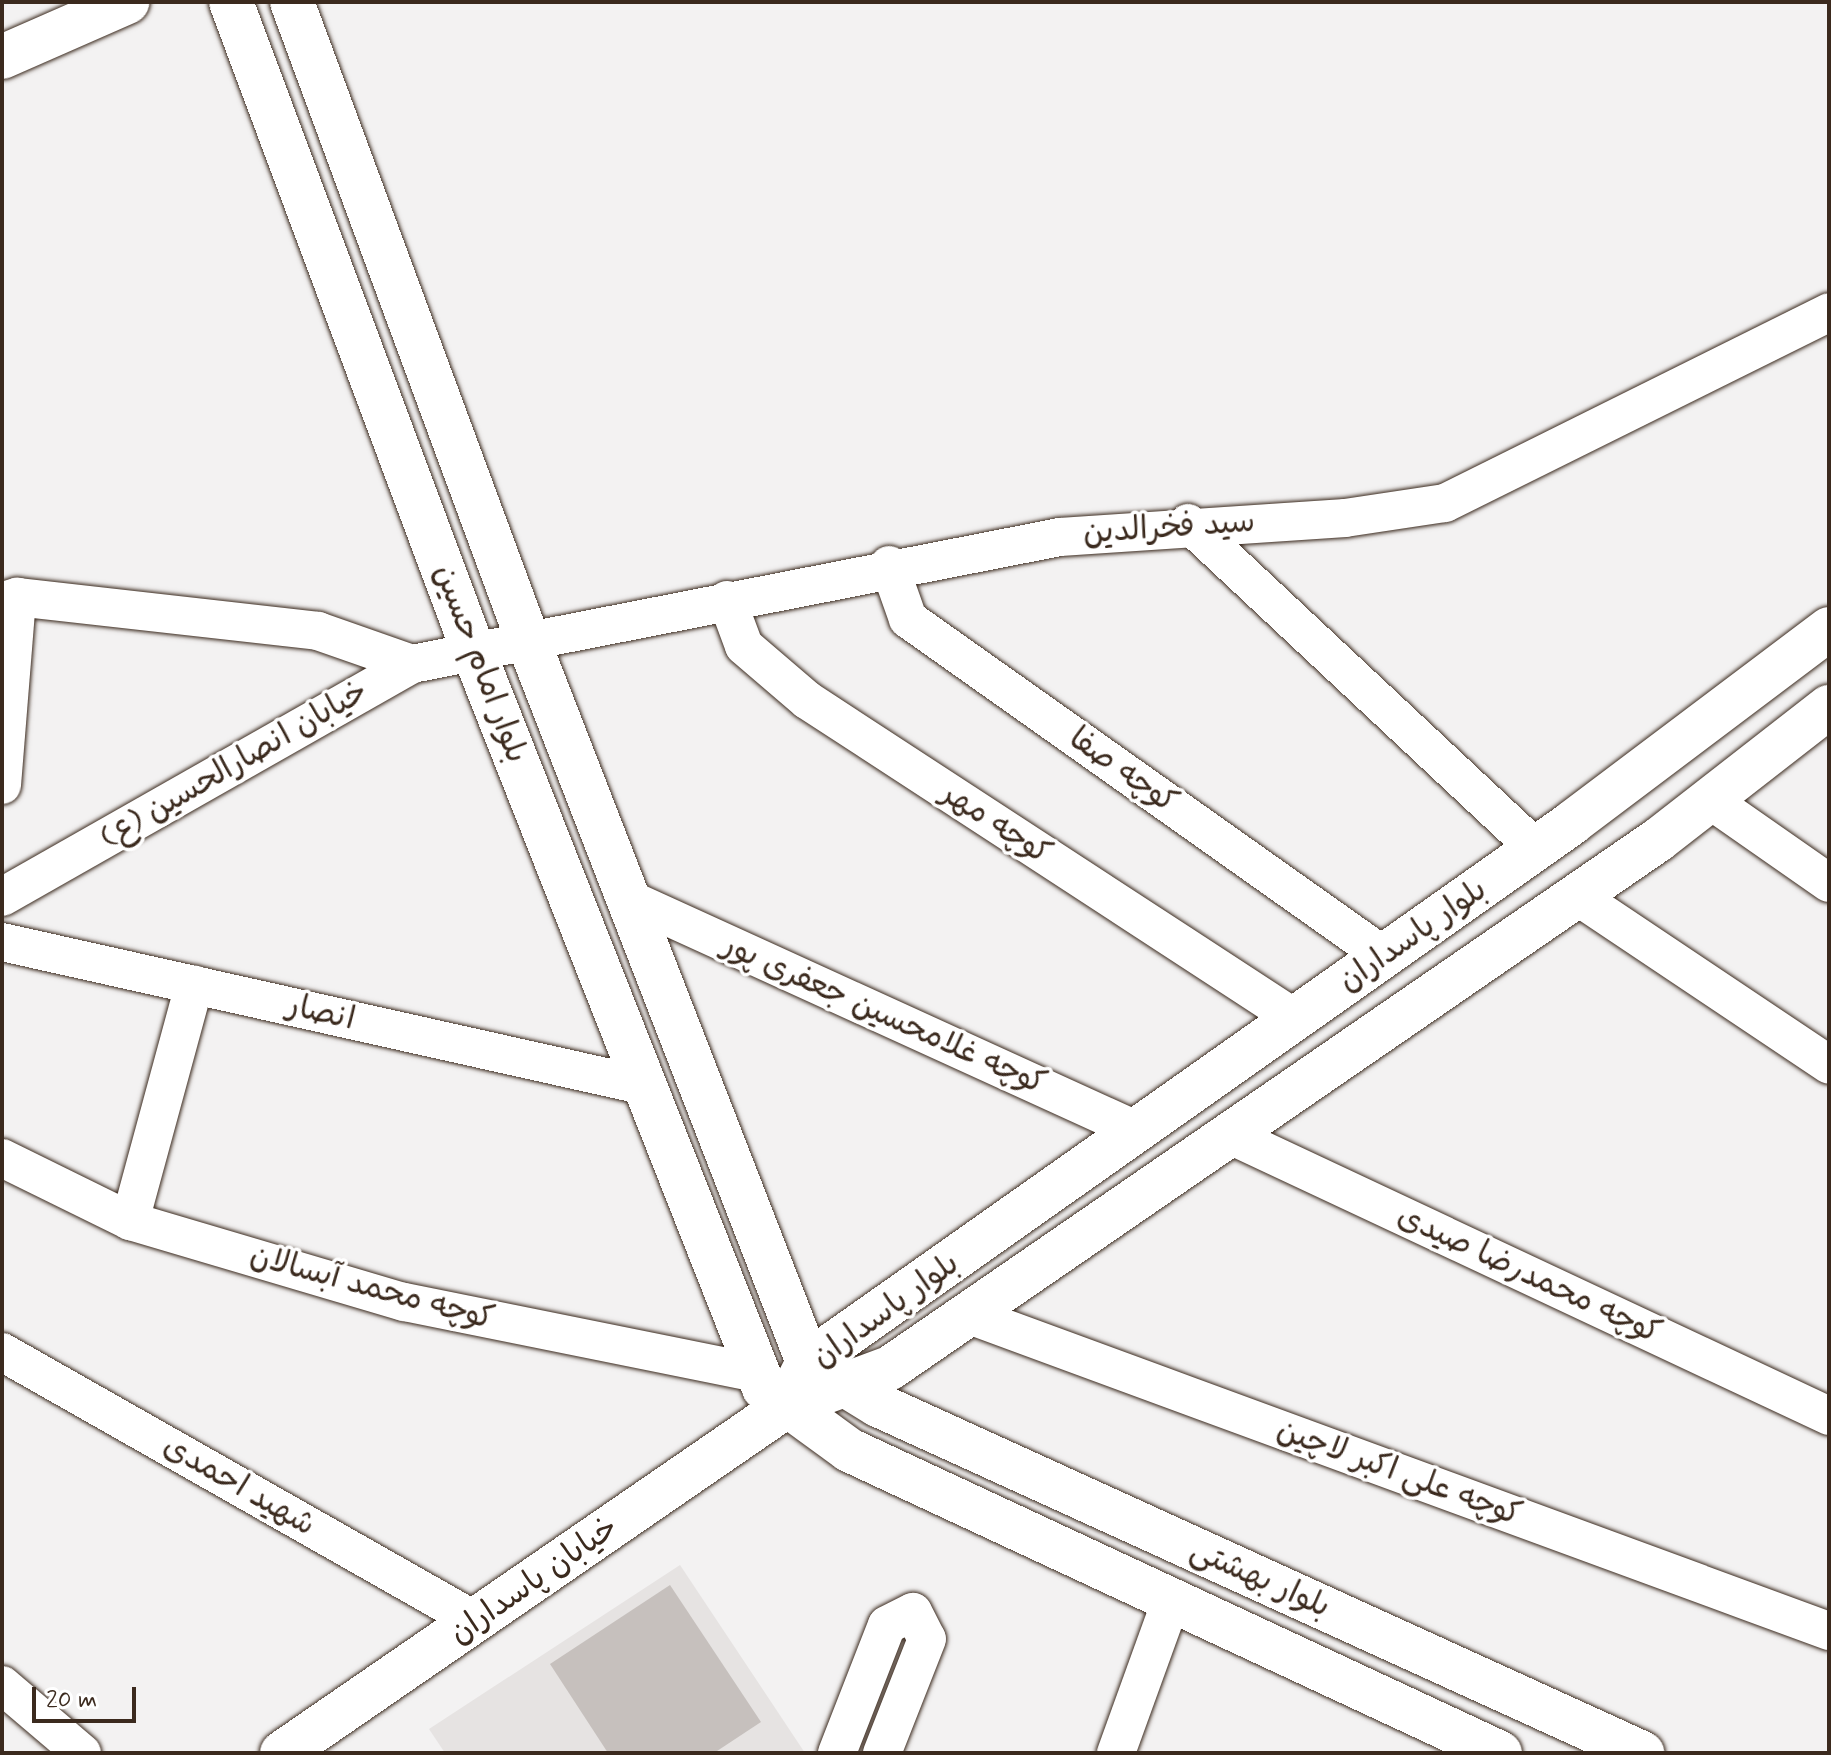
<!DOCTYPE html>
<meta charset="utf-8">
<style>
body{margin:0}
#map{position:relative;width:1831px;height:1755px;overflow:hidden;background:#f3f2f2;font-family:Mynerve,"Playpen Sans Arabic",sans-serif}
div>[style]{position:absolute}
.built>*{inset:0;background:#e6e3e2}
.building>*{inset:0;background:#c6c0bd}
.roads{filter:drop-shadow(0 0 2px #3b2a1e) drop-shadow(0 0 2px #3b2a1e)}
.street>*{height:38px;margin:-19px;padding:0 19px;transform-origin:19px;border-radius:19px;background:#fff}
.secondary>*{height:44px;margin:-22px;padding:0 22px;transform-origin:22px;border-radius:22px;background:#fff}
span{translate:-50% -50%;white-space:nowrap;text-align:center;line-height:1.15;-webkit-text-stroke:7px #fff;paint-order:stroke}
.street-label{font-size:32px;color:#3b2a1e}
.frame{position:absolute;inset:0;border:4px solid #3b2a1e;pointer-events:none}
.scale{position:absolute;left:32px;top:1687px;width:104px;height:36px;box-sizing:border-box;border:4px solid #3b2a1e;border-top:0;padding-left:10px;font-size:24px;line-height:28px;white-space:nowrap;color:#3b2a1e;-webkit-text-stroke:6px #fff;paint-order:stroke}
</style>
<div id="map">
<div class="built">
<i style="clip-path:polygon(680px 1565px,805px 1753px,445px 1753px,429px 1729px)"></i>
</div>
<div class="building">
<i style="clip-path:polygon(670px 1585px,761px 1722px,714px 1753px,608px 1753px,550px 1664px)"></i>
</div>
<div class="roads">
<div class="street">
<i style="left:1188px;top:523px;width:477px;rotate:43.1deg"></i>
<i style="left:889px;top:565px;width:57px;rotate:70.6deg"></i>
<i style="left:908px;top:619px;width:583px;rotate:35.3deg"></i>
<i style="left:727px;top:600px;width:49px;rotate:69.7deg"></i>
<i style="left:744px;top:646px;width:83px;rotate:40.6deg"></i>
<i style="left:807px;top:700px;width:584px;rotate:33.12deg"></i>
<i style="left:2px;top:601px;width:16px;rotate:-15deg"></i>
<i style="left:17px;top:597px;width:303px;rotate:6.4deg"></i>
<i style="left:318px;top:631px;width:100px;rotate:19.3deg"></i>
<i style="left:2px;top:785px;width:189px;rotate:-85.4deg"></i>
<i style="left:1710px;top:800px;width:145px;rotate:34.9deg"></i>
<i style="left:1577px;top:896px;width:303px;rotate:33.8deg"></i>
<i style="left:2px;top:897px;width:472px;rotate:-29.6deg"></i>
<i style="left:412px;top:664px;width:660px;rotate:-11.09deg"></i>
<i style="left:1060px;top:537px;width:286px;rotate:-3.8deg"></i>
<i style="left:1345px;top:518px;width:101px;rotate:-8.5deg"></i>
<i style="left:1445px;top:503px;width:429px;rotate:-26.4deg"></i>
<i style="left:629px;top:899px;width:559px;rotate:24.5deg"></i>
<i style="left:2px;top:942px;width:655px;rotate:12.61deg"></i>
<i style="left:1230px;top:1135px;width:662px;rotate:25.13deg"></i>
<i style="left:2px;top:1158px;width:143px;rotate:26.2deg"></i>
<i style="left:130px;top:1221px;width:286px;rotate:16.5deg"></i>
<i style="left:404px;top:1302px;width:359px;rotate:11.4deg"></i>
<i style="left:130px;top:1221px;width:245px;rotate:-74.8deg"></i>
<i style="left:969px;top:1315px;width:916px;rotate:20.18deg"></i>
<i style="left:2px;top:1352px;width:545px;rotate:29.58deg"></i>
<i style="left:2px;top:1685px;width:105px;rotate:40.4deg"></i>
<i style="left:837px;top:1753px;width:137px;rotate:-68.7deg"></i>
<i style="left:887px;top:1625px;width:29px;rotate:-27deg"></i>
<i style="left:913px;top:1612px;width:30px;rotate:63deg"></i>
<i style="left:927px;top:1639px;width:123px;rotate:111.5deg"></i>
<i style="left:1116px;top:1753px;width:158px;rotate:-70.1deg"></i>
</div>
<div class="secondary">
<i style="left:231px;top:2px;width:692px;rotate:69.52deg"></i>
<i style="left:473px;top:650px;width:793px;rotate:68.48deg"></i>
<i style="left:764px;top:1388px;width:105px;rotate:36.1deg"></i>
<i style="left:849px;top:1450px;width:718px;rotate:24.96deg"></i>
<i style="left:292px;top:2px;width:678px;rotate:69.72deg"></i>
<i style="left:527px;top:638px;width:777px;rotate:68.79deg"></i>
<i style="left:808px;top:1362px;width:82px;rotate:31.6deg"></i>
<i style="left:878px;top:1405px;width:840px;rotate:24.49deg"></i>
<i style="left:2px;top:57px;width:137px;rotate:-23.7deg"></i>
<i style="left:1829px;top:629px;width:322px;rotate:143deg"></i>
<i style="left:1572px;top:823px;width:935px;rotate:144.8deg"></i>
<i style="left:808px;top:1362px;width:51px;rotate:117.1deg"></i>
<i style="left:785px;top:1407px;width:112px;rotate:-20.4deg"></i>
<i style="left:890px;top:1368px;width:932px;rotate:-34.51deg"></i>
<i style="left:1658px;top:840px;width:217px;rotate:-37.9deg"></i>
<i style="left:282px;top:1753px;width:611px;rotate:-34.52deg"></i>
</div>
</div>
<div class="street-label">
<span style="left:1169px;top:528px;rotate:-4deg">سید فخرالدین</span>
<span style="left:480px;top:664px;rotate:69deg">بلوار امام حسین</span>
<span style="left:234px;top:765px;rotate:-30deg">خیابان انصارالحسین (ع)</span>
<span style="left:1123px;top:771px;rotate:35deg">کوچه صفا</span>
<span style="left:996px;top:824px;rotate:33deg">کوچه مهر</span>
<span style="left:1413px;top:936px;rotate:-35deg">بلوار پاسداران</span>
<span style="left:321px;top:1013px;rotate:13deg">انصار</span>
<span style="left:884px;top:1015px;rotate:24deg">کوچه غلامحسین جعفری پور</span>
<span style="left:1529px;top:1275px;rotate:25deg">کوچه محمدرضا صیدی</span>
<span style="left:372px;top:1288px;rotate:15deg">کوچه محمد آبسالان</span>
<span style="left:886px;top:1311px;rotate:-36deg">بلوار پاسداران</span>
<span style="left:1399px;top:1473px;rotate:20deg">کوچه علی اکبر لاچین</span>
<span style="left:239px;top:1486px;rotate:30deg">شهید احمدی</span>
<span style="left:1260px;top:1579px;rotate:24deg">بلوار بهشتی</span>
<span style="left:534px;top:1581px;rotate:-35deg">خیابان پاسداران</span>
</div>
<div class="frame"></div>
<div class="scale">20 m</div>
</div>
